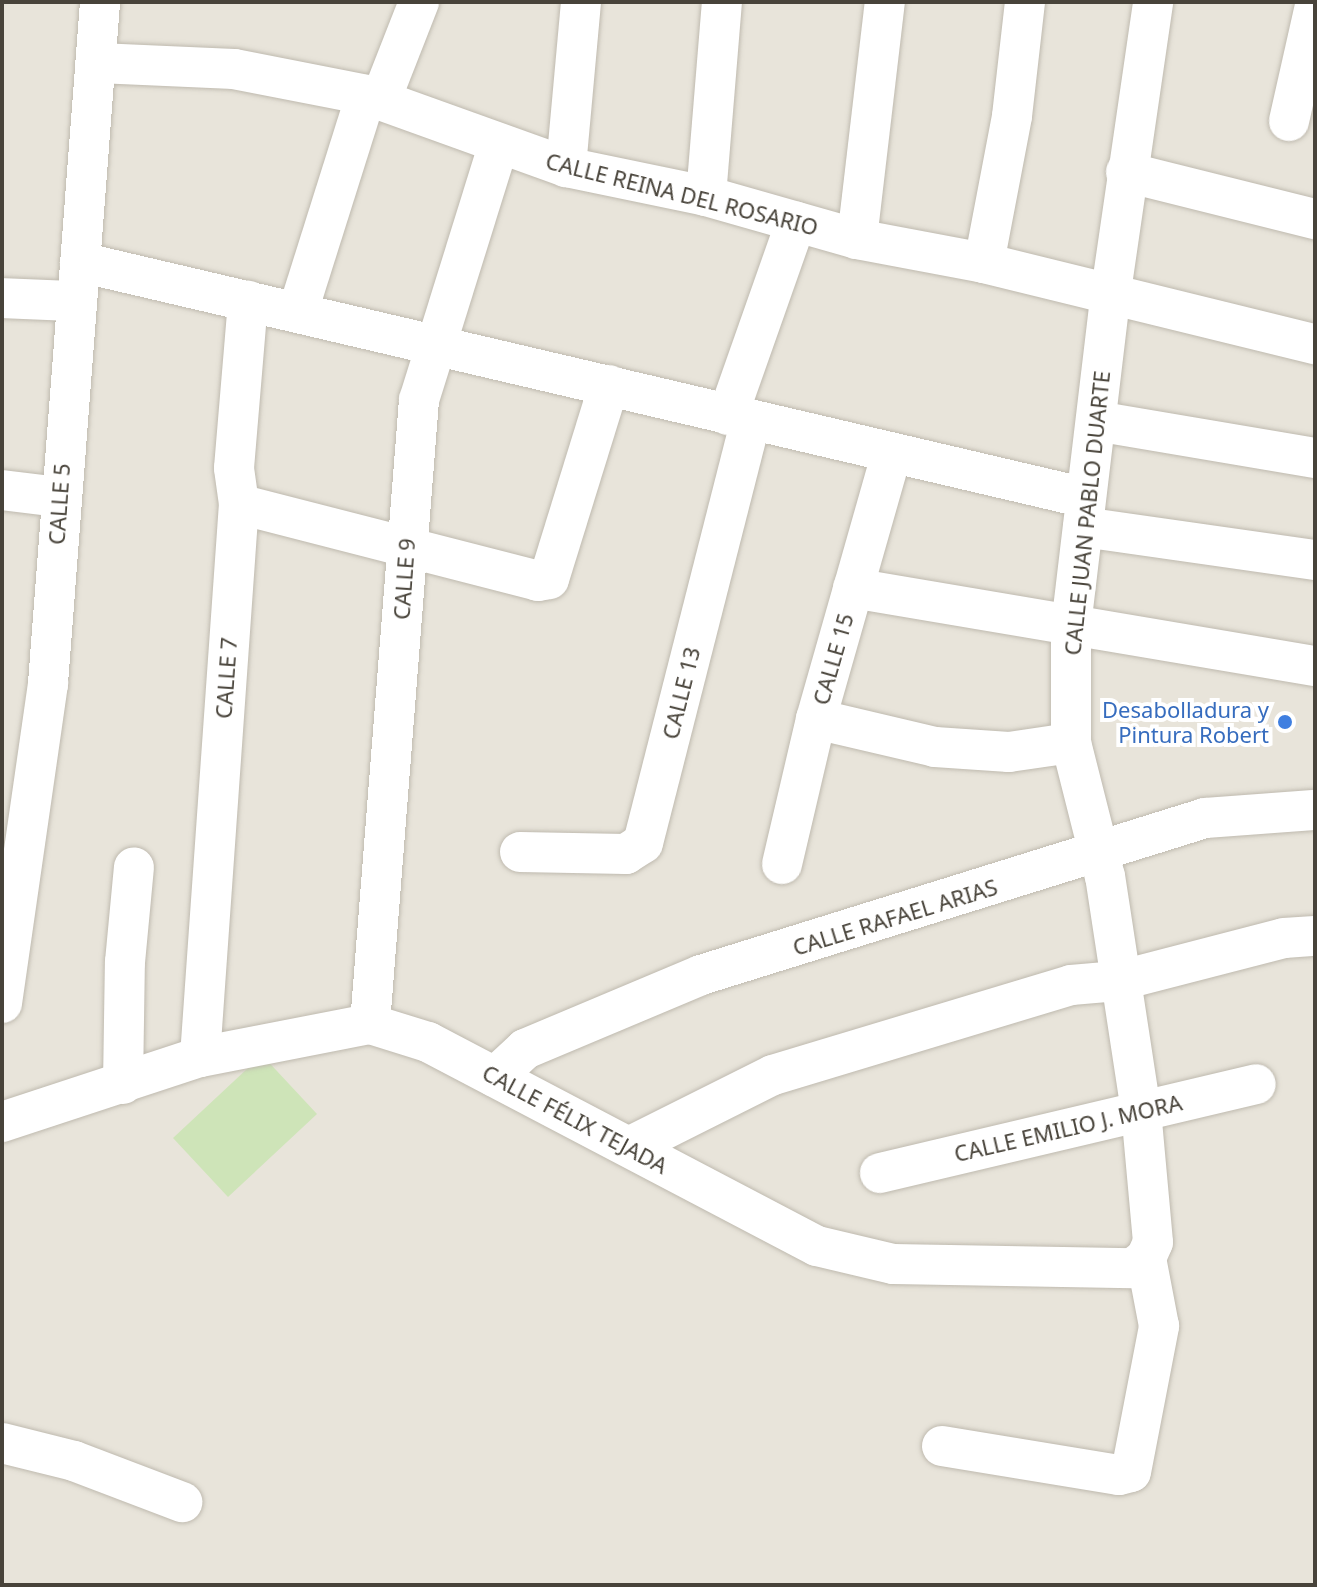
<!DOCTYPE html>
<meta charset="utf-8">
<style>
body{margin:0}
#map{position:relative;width:1317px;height:1587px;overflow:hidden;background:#f4f2ec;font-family:"Noto Sans",sans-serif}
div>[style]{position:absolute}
.residential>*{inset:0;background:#e8e4da}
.green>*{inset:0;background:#cee4b8}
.roads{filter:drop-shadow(0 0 2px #bfbaaf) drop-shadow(0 0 2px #bfbaaf)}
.minor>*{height:40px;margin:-20px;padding:0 20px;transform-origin:20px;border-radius:20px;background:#fff}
.dots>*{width:22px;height:22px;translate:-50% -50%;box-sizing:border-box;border:4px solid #fff;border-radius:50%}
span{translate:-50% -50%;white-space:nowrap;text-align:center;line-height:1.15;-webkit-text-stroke:8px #fff;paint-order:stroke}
.street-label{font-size:22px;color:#48433a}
.shop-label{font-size:22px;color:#366cbe}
.right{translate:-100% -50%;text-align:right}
.frame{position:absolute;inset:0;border:4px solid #48433a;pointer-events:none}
</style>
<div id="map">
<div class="residential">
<i style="clip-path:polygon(2px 2px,1315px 2px,1315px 1585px,2px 1585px)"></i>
</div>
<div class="green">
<i style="clip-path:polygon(262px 1055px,317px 1114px,228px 1197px,173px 1138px)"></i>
</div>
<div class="roads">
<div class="minor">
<i style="left:98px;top:63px;width:136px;rotate:2.5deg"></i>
<i style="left:234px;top:69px;width:135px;rotate:11.1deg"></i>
<i style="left:366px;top:95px;width:213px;rotate:19.8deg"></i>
<i style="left:566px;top:167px;width:143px;rotate:11.7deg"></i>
<i style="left:706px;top:196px;width:157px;rotate:15.9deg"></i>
<i style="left:857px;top:239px;width:129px;rotate:10.7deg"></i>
<i style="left:984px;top:263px;width:341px;rotate:13.8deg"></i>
<i style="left:381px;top:99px;width:104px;rotate:-68.6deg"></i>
<i style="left:1289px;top:121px;width:118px;rotate:-77.3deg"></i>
<i style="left:566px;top:167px;width:166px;rotate:-84.8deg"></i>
<i style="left:1126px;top:172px;width:195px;rotate:14deg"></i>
<i style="left:706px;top:196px;width:195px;rotate:-85.3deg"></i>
<i style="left:857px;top:239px;width:239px;rotate:-83.3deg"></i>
<i style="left:80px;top:262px;width:1033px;rotate:13.2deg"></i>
<i style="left:984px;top:263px;width:150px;rotate:-79.2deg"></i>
<i style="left:1012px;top:116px;width:115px;rotate:-83.5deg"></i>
<i style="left:2px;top:298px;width:73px;rotate:2.4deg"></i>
<i style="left:298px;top:311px;width:226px;rotate:-72.5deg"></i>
<i style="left:728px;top:415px;width:205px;rotate:-70.6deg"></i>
<i style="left:1096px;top:421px;width:222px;rotate:9.6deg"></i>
<i style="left:2px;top:490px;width:57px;rotate:7deg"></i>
<i style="left:239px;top:504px;width:309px;rotate:14.4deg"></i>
<i style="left:538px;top:581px;width:11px;rotate:-10deg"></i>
<i style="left:549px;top:579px;width:203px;rotate:-72.8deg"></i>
<i style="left:1083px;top:527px;width:234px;rotate:8.1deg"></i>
<i style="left:853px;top:588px;width:469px;rotate:9.6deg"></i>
<i style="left:816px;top:719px;width:122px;rotate:13.2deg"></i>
<i style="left:935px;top:747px;width:74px;rotate:3.9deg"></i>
<i style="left:1009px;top:752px;width:63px;rotate:-8.3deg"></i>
<i style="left:520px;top:852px;width:106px;rotate:1.1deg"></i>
<i style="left:626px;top:854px;width:20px;rotate:-33deg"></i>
<i style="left:643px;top:843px;width:437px;rotate:-75.7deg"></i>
<i style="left:782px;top:864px;width:149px;rotate:-76.8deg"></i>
<i style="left:816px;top:719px;width:274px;rotate:-74.1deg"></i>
<i style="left:2px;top:1003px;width:323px;rotate:-81.8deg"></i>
<i style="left:48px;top:683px;width:683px;rotate:-85.63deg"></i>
<i style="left:370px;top:1024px;width:626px;rotate:-85.51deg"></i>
<i style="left:419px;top:400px;width:266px;rotate:-72.7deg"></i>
<i style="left:200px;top:1057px;width:554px;rotate:-85.97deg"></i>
<i style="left:239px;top:504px;width:36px;rotate:-98deg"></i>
<i style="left:234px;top:468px;width:168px;rotate:-85.2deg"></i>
<i style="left:495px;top:1077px;width:41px;rotate:-43deg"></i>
<i style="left:525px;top:1049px;width:191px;rotate:-22.8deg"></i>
<i style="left:701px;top:975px;width:528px;rotate:-17.3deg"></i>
<i style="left:1205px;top:818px;width:110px;rotate:-4.2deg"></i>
<i style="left:123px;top:1084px;width:122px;rotate:-89.1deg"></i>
<i style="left:125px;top:962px;width:95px;rotate:-84.6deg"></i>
<i style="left:2px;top:1122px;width:208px;rotate:-18.2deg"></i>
<i style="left:200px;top:1057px;width:173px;rotate:-11deg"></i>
<i style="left:370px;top:1024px;width:61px;rotate:17.2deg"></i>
<i style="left:428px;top:1042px;width:439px;rotate:27.7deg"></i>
<i style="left:817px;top:1246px;width:78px;rotate:13.3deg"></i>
<i style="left:893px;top:1264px;width:240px;rotate:1deg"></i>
<i style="left:1133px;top:1268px;width:16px;rotate:-38deg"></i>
<i style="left:629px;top:1147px;width:161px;rotate:-26.6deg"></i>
<i style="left:773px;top:1075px;width:311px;rotate:-16.8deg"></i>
<i style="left:1071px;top:985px;width:47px;rotate:-4.9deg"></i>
<i style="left:1118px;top:981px;width:171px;rotate:-14.5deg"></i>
<i style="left:1284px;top:938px;width:31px;rotate:-4deg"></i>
<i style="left:880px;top:1173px;width:386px;rotate:-13.3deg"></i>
<i style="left:1146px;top:1258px;width:17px;rotate:-66deg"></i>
<i style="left:1153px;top:1242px;width:132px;rotate:-95.2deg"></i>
<i style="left:1141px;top:1111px;width:237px;rotate:-98.7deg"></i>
<i style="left:1105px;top:877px;width:138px;rotate:-104.2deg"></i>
<i style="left:1071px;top:743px;width:117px;rotate:-90deg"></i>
<i style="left:1071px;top:626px;width:330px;rotate:-83.2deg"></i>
<i style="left:1110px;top:298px;width:299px;rotate:-81.7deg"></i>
<i style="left:2px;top:1443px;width:74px;rotate:14deg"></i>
<i style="left:74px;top:1461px;width:116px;rotate:20.8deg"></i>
<i style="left:942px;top:1446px;width:179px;rotate:9.3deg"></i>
<i style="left:1119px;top:1475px;width:12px;rotate:-14deg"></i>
<i style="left:1131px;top:1472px;width:149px;rotate:-79.1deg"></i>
<i style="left:1159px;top:1326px;width:69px;rotate:-100.8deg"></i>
</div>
</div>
<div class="dots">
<i style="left:1285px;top:722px;background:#3f7fe0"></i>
</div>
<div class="street-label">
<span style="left:682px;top:194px;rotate:14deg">CALLE REINA DEL ROSARIO</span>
<span style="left:59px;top:504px;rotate:-86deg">CALLE 5</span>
<span style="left:1087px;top:513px;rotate:-84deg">CALLE JUAN PABLO DUARTE</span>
<span style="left:404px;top:579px;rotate:-86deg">CALLE 9</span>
<span style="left:833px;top:659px;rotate:-74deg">CALLE 15</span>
<span style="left:226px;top:678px;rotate:-86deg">CALLE 7</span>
<span style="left:681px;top:693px;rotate:-76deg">CALLE 13</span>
<span style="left:895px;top:917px;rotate:-17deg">CALLE RAFAEL ARIAS</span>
<span style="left:575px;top:1119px;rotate:28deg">CALLE FÉLIX TEJADA</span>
<span style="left:1068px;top:1128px;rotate:-13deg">CALLE EMILIO J. MORA</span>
</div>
<div class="shop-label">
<span class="right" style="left:1269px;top:722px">Desabolladura y<br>Pintura Robert</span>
</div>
<div class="frame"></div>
</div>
